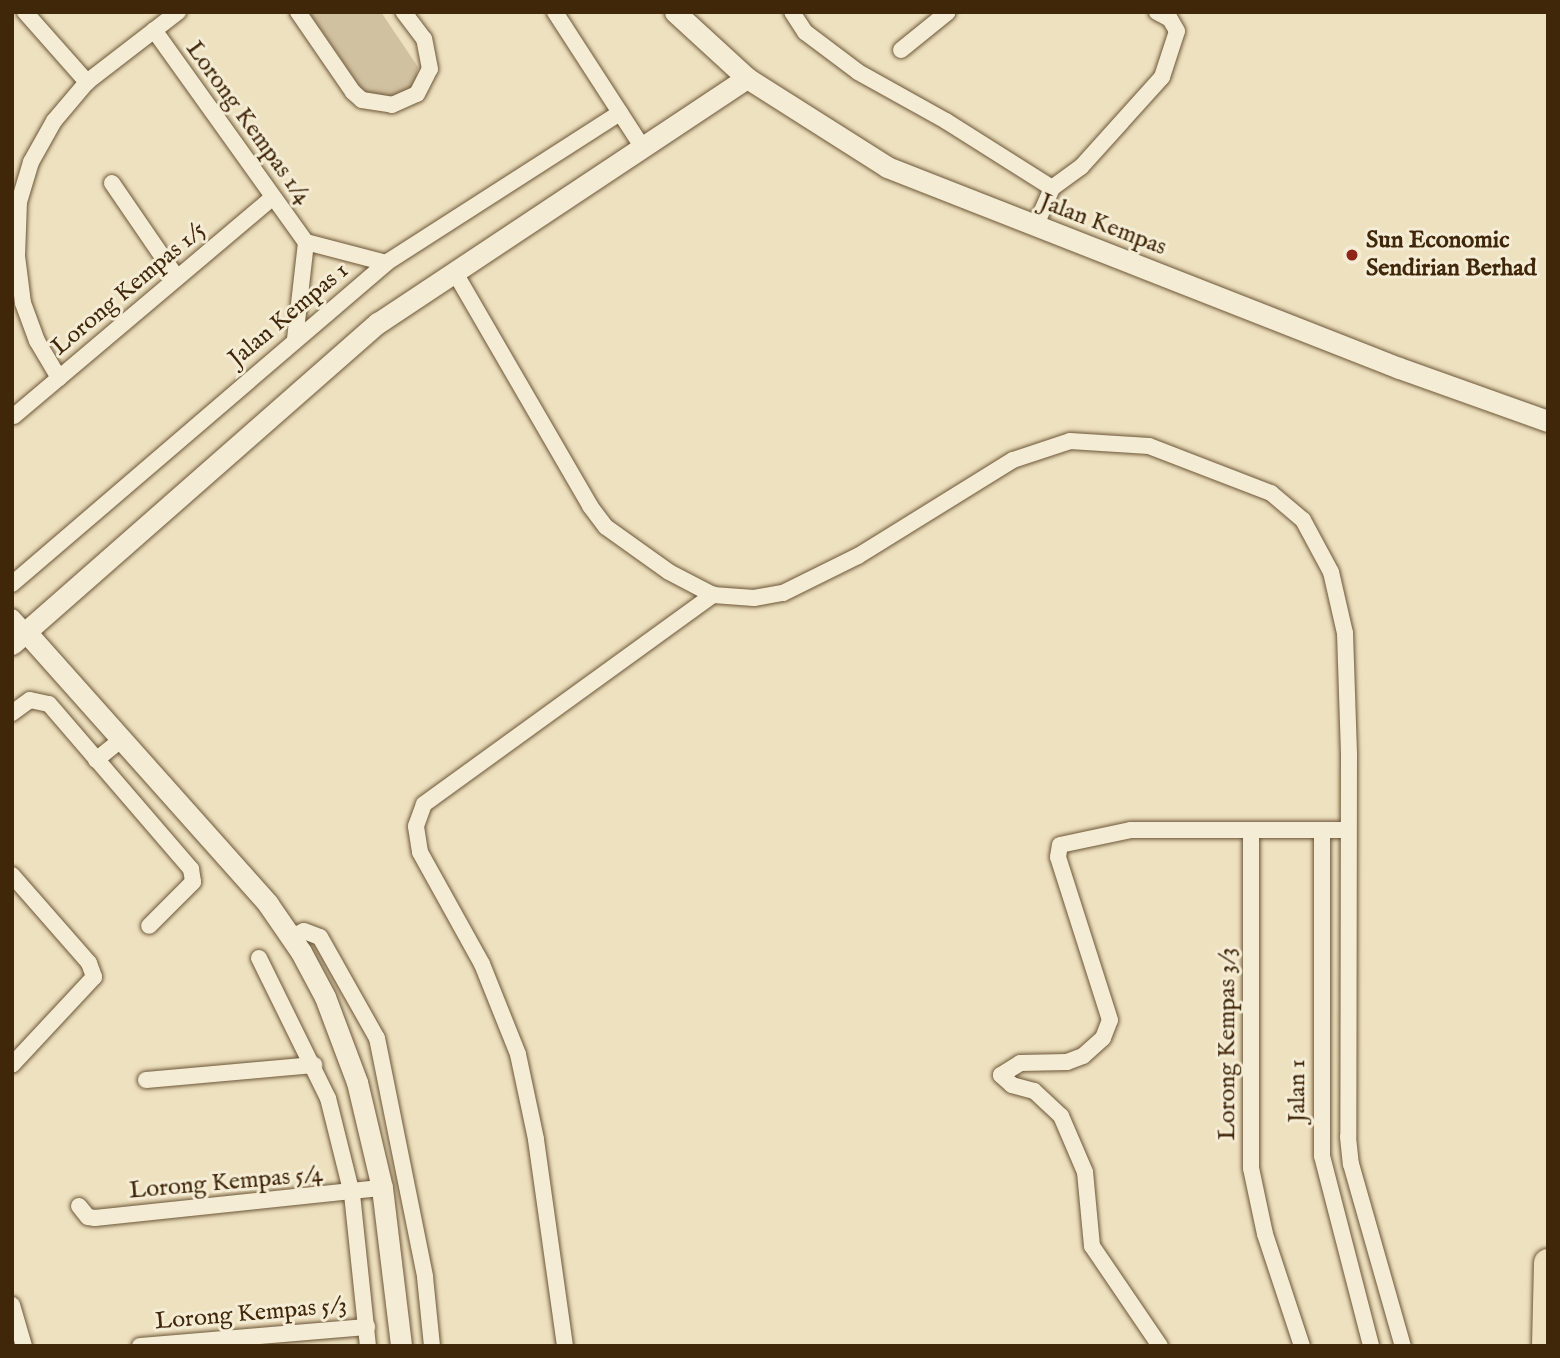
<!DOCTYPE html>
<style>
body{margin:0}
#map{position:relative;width:1560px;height:1358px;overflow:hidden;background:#eee1bf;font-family:"IM FELL English",serif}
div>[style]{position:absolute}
.green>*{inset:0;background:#d0c1a0}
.roads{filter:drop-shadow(0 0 2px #6c5637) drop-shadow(0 0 2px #6c5637)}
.street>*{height:16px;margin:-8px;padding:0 8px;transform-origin:8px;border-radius:8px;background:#f4ecd5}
.secondary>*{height:21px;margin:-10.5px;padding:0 10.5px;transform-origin:10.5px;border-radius:10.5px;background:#f4ecd5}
.highway>*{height:28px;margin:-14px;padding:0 14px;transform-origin:14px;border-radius:14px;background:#eee1bf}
.dots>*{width:19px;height:19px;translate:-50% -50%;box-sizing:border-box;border:4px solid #f4ecd5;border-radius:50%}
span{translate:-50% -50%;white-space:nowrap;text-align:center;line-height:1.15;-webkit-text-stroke:6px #f4ecd5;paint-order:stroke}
.street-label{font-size:24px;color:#40270a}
.poi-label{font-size:24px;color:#40270a;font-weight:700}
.left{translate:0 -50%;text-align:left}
.frame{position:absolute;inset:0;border:14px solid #40270a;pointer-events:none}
</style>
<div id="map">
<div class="green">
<i style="clip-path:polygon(309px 12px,381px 12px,418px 67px,414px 91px,391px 104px,367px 97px)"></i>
</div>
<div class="roads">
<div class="street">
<i style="left:25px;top:12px;width:94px;rotate:48.5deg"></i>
<i style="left:298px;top:12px;width:97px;rotate:55.5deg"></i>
<i style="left:353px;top:92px;width:12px;rotate:42deg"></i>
<i style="left:362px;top:100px;width:30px;rotate:9deg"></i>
<i style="left:392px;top:105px;width:27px;rotate:-24deg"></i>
<i style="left:417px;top:94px;width:28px;rotate:-63deg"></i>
<i style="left:430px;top:69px;width:31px;rotate:-101deg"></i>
<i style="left:424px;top:39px;width:34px;rotate:-127deg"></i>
<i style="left:555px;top:12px;width:162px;rotate:57.1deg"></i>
<i style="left:792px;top:12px;width:24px;rotate:57deg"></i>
<i style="left:805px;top:32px;width:66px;rotate:37deg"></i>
<i style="left:858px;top:72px;width:101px;rotate:29.1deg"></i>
<i style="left:946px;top:121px;width:125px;rotate:32.3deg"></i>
<i style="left:154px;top:30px;width:261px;rotate:54.4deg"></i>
<i style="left:306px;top:242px;width:83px;rotate:14.7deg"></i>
<i style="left:901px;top:50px;width:60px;rotate:-39deg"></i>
<i style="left:112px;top:183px;width:115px;rotate:55.6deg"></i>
<i style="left:1035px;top:227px;width:43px;rotate:-66.4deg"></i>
<i style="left:1052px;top:188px;width:36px;rotate:-36deg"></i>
<i style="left:1081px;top:167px;width:121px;rotate:-48deg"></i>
<i style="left:1162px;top:77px;width:48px;rotate:-71.9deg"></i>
<i style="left:1177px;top:31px;width:14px;rotate:-120deg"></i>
<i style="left:1170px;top:19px;width:15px;rotate:-152deg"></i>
<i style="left:454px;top:271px;width:272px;rotate:59.9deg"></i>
<i style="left:590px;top:506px;width:26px;rotate:53deg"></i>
<i style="left:606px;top:527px;width:77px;rotate:35.5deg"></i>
<i style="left:669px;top:572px;width:50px;rotate:27.6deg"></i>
<i style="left:713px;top:595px;width:41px;rotate:4.2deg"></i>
<i style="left:754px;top:598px;width:29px;rotate:-10deg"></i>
<i style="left:783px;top:593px;width:84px;rotate:-26.3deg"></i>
<i style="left:858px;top:556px;width:182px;rotate:-31.8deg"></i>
<i style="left:1013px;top:460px;width:60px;rotate:-18.4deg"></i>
<i style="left:1070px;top:441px;width:79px;rotate:3.6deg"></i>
<i style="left:1149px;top:446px;width:131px;rotate:21.1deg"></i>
<i style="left:1271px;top:493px;width:42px;rotate:40.2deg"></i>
<i style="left:1303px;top:520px;width:59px;rotate:61.7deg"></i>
<i style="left:1331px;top:572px;width:63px;rotate:77.1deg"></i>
<i style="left:1345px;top:633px;width:121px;rotate:88.1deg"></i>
<i style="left:1349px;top:754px;width:383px;rotate:90.1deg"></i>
<i style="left:1348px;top:1137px;width:27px;rotate:84deg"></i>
<i style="left:1351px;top:1164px;width:189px;rotate:74.1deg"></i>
<i style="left:295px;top:339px;width:98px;rotate:-83.5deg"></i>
<i style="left:59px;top:378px;width:43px;rotate:-120.7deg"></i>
<i style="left:37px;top:341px;width:40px;rotate:-110.2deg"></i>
<i style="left:23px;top:303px;width:47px;rotate:-97.3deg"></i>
<i style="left:17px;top:256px;width:54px;rotate:-87.9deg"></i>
<i style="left:19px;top:202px;width:42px;rotate:-73.3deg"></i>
<i style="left:31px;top:162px;width:47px;rotate:-60.7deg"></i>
<i style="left:54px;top:121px;width:51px;rotate:-49.8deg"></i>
<i style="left:87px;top:82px;width:115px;rotate:-37.6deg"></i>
<i style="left:14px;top:416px;width:339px;rotate:-40.2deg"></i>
<i style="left:12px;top:584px;width:493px;rotate:-40.6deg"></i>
<i style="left:386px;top:263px;width:278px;rotate:-32.7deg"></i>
<i style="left:12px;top:617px;width:21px;rotate:47deg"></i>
<i style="left:12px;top:713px;width:22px;rotate:-36deg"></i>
<i style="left:30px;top:700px;width:19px;rotate:12deg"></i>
<i style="left:49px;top:704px;width:218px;rotate:49.3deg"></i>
<i style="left:191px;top:869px;width:13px;rotate:81deg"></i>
<i style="left:193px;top:882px;width:62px;rotate:135deg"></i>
<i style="left:96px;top:760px;width:32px;rotate:-39deg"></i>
<i style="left:1322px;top:830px;width:326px;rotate:90deg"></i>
<i style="left:1322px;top:1156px;width:196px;rotate:75.5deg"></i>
<i style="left:12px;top:875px;width:117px;rotate:48.8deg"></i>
<i style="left:89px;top:963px;width:15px;rotate:70deg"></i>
<i style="left:94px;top:977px;width:120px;rotate:133deg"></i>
<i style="left:292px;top:937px;width:13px;rotate:-27deg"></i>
<i style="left:304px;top:931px;width:17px;rotate:21deg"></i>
<i style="left:320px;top:937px;width:116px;rotate:60.6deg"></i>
<i style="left:377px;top:1038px;width:244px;rotate:78.6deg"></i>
<i style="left:425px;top:1277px;width:69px;rotate:84.2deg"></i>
<i style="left:259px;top:958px;width:156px;rotate:63.8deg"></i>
<i style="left:328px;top:1098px;width:99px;rotate:76deg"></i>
<i style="left:352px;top:1194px;width:153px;rotate:84deg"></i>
<i style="left:146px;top:1080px;width:169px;rotate:-5.1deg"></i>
<i style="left:79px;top:1206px;width:14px;rotate:51deg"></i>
<i style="left:88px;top:1217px;width:7px;rotate:8deg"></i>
<i style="left:95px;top:1218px;width:289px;rotate:-6deg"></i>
<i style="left:12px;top:1305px;width:43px;rotate:73.7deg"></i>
<i style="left:140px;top:1346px;width:228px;rotate:-4.8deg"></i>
<i style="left:565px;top:1346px;width:209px;rotate:-98deg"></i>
<i style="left:536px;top:1139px;width:87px;rotate:-102deg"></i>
<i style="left:518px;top:1054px;width:97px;rotate:-111.8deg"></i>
<i style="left:482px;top:964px;width:128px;rotate:-119deg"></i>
<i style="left:420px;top:852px;width:26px;rotate:-99deg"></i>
<i style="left:416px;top:826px;width:23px;rotate:-70deg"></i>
<i style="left:424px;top:804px;width:357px;rotate:-35.9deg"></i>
<i style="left:1160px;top:1346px;width:121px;rotate:-124.2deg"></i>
<i style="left:1092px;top:1246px;width:74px;rotate:-95.4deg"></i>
<i style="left:1085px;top:1172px;width:61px;rotate:-113.2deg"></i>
<i style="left:1061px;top:1116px;width:37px;rotate:-137deg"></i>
<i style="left:1034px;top:1091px;width:23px;rotate:-165deg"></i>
<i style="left:1012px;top:1085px;width:15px;rotate:-138deg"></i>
<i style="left:1001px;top:1075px;width:22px;rotate:-32deg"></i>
<i style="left:1020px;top:1063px;width:47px;rotate:-1.2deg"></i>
<i style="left:1067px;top:1062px;width:17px;rotate:-21deg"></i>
<i style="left:1083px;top:1056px;width:27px;rotate:-42deg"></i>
<i style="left:1103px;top:1038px;width:19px;rotate:-69deg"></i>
<i style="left:1110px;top:1020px;width:171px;rotate:-107.7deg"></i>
<i style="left:1058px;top:857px;width:12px;rotate:-81deg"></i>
<i style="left:1060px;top:845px;width:73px;rotate:-11.9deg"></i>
<i style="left:1131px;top:830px;width:120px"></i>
<i style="left:1302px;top:1346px;width:118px;rotate:-108.3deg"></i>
<i style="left:1265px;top:1234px;width:67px;rotate:-102deg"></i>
<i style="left:1251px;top:1168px;width:338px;rotate:-90deg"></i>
<i style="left:1251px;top:830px;width:95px"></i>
</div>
<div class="secondary">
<i style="left:675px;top:12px;width:98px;rotate:42.5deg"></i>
<i style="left:747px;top:78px;width:166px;rotate:32.4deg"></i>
<i style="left:887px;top:167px;width:550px;rotate:21.43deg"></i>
<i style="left:1399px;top:368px;width:158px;rotate:19.6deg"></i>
<i style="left:26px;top:632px;width:364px;rotate:48.3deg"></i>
<i style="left:268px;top:904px;width:58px;rotate:55.5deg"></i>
<i style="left:301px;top:952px;width:51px;rotate:61.9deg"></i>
<i style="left:325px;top:997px;width:91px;rotate:69.4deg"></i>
<i style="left:357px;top:1082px;width:109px;rotate:76.7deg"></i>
<i style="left:382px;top:1188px;width:159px;rotate:83.1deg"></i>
<i style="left:12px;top:644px;width:487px;rotate:-41.3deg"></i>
<i style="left:378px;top:323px;width:443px;rotate:-33.6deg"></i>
</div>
<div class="highway">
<i style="left:1546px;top:1346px;width:83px;rotate:-88.6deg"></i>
</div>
</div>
<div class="dots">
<i style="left:1352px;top:255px;background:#8f2418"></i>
</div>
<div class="street-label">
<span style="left:248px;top:123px;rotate:54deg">Lorong Kempas 1/4</span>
<span style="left:1103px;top:225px;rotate:21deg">Jalan Kempas</span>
<span style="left:129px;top:289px;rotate:-40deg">Lorong Kempas 1/5</span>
<span style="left:289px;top:315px;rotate:-40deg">Jalan Kempas 1</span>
<span style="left:1228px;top:1044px;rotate:-90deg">Lorong Kempas 3/3</span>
<span style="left:1298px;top:1091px;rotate:-90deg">Jalan 1</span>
<span style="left:226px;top:1183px;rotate:-5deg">Lorong Kempas 5/4</span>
<span style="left:251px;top:1314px;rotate:-5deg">Lorong Kempas 5/3</span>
</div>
<div class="poi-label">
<span class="left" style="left:1366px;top:255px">Sun Economic<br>Sendirian Berhad</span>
</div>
<div class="frame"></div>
</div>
